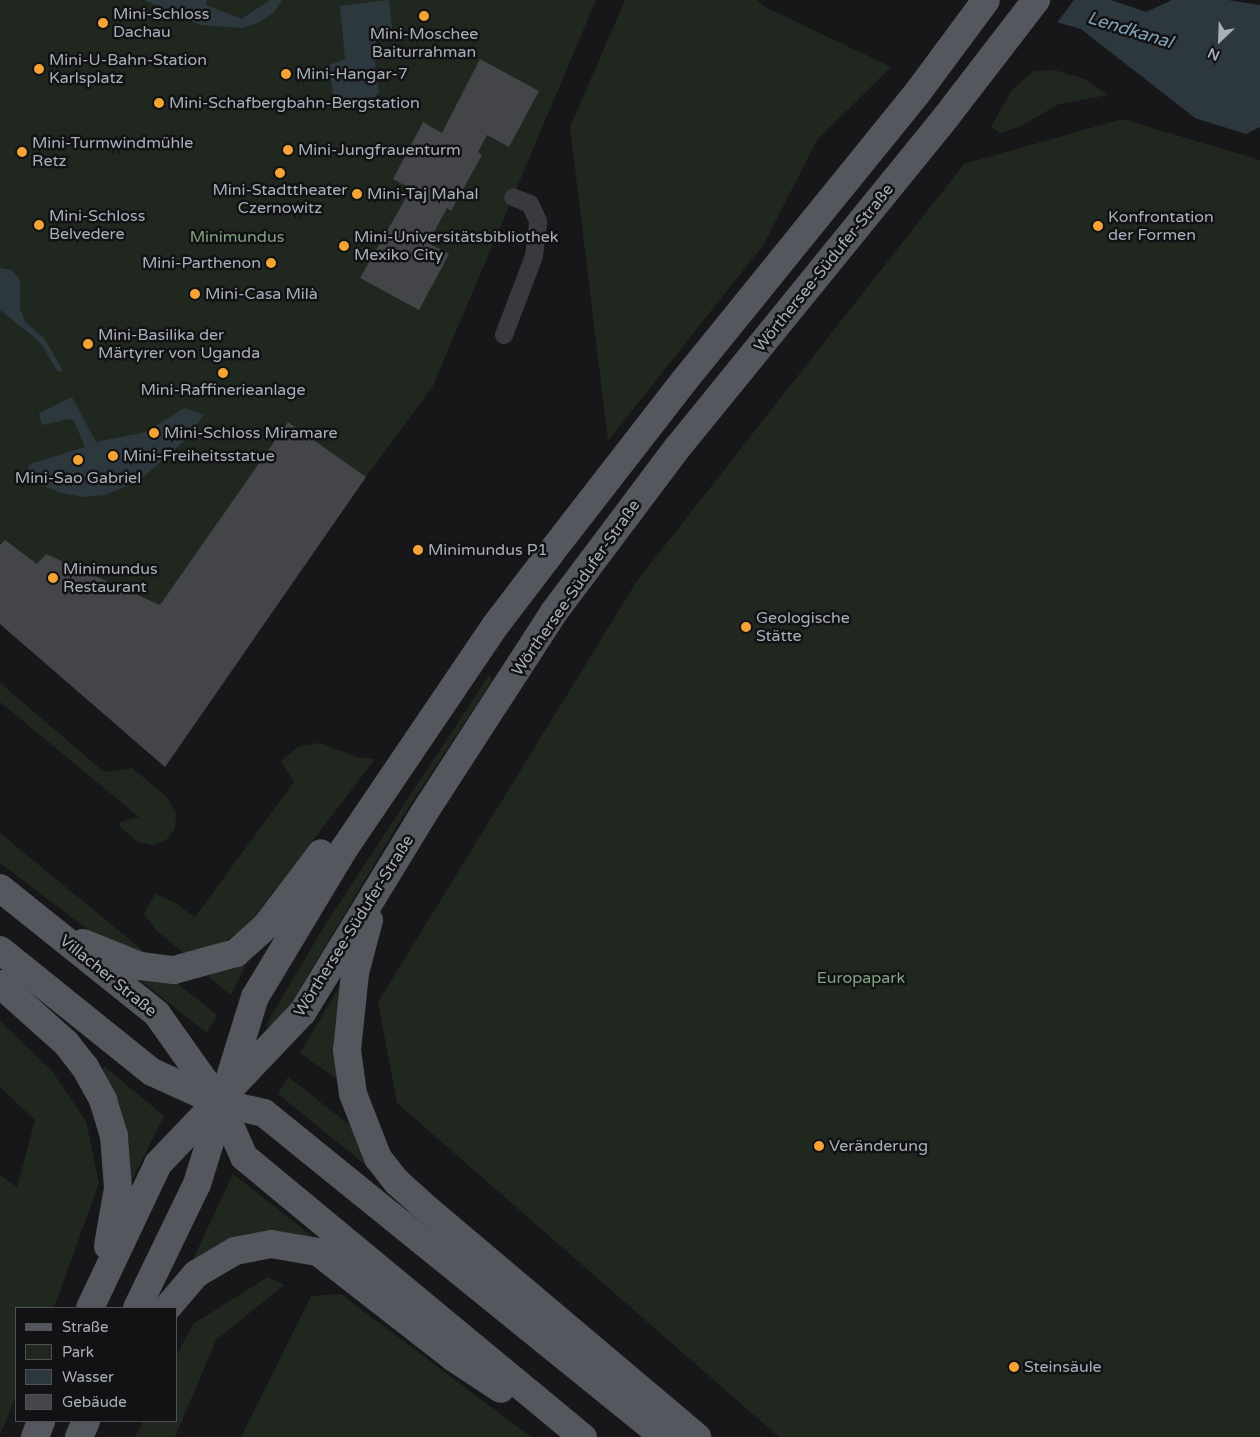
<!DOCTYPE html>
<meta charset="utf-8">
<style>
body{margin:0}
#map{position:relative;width:1260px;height:1437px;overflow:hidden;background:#171719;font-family:"Varela Round",sans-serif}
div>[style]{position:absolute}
.green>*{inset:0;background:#1f271f}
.water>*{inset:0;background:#2d383e}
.pier>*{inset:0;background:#171719}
.building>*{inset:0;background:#434549}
.service>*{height:18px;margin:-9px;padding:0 9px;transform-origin:9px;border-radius:9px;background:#383a3e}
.primary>*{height:28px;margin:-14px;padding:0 14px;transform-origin:14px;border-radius:14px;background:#54575d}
.dots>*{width:14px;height:14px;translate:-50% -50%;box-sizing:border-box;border:2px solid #121214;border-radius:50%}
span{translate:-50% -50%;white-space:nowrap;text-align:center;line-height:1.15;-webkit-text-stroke:5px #121214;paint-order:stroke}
.poi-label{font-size:16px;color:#a9afb9}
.left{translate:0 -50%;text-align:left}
.right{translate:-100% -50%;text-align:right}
.park-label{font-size:16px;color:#81a480}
.street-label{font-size:16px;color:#a9afb9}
.water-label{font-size:18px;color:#80a0b5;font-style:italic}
.legend{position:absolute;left:15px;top:1307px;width:162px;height:115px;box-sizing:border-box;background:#121214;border:1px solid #4e5156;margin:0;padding:6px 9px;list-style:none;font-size:15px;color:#a9afb9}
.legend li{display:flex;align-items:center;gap:10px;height:25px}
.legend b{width:25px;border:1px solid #4e5156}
.north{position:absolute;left:1195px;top:15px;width:50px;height:50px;-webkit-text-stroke:4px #121214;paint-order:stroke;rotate:204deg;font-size:14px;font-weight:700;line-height:20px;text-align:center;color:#a9afb9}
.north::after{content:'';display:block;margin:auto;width:18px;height:22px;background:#a9afb9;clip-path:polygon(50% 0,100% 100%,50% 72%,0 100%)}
</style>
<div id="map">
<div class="green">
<i style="clip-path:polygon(0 0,596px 0,433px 386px,369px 473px,165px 767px,0 624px)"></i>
<i style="clip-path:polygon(625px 0,757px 0,763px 6px,891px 67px,817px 140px,764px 244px,608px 441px,570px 127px)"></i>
<i style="clip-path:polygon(1054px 70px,1085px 79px,1108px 95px,1059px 104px,1019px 127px,1000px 133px,991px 127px,1012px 90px,1034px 71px)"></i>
<i style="clip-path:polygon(1122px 119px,1260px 160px,1260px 1437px,779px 1437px,397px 1103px,378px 1002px,637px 581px,964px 164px)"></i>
<i style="clip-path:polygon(489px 675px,492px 681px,406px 811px,275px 1030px,266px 1025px,325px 925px)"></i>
<i style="clip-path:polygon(0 683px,104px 772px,132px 768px,166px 796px,176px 813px,175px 829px,166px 840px,152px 845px,138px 842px,119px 826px,120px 822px,139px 817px,0 702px)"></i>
<i style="clip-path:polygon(320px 743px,357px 757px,375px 759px,247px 927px,214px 948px,186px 955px,157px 931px,144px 914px,155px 894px,174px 902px,195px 917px,294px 782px,281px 761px,299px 746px)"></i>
<i style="clip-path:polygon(0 833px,146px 953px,100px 939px,0 863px)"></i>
<i style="clip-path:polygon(248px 960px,231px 995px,208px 976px)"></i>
<i style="clip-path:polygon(139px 979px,178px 984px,217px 1015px,207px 1033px)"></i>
<i style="clip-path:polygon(341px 984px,337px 1079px,300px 1053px)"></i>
<i style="clip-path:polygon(0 1021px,52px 1071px,86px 1121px,99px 1183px,54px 1308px,16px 1308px,16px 1397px,0 1435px,0 1175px,17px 1187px,35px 1120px,0 1087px)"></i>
<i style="clip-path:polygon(104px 1066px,164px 1116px,131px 1182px,129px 1141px,120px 1108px,102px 1071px)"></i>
<i style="clip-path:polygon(288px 1077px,350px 1125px,373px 1171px,278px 1094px)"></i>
<i style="clip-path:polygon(233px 1174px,312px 1236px,258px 1236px,187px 1272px)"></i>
<i style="clip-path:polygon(268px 1277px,284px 1285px,216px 1340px,175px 1437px,135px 1437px,143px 1421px,176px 1421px,176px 1357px,193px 1324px)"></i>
<i style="clip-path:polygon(341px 1294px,531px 1437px,241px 1437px,311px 1296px)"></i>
</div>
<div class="water">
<i style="clip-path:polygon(144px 0,207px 0,206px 5px,242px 19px,270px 0,282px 0,273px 13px,260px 22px,242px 28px,200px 25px)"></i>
<i style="clip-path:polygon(389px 0,393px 36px,375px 43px,373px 48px,379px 92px,375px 97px,334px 102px,329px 65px,345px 59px,340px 6px)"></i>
<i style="clip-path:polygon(977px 0,1111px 0,1146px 12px,1172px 0,1228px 0,1260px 5px,1260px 127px,1246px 134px,1195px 118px,1081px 29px)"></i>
<i style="clip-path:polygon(0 268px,12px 270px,20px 280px,20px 309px,26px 323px,44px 338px,63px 371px,58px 372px,40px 342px,0 310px)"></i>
<i style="clip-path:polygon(72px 397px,96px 442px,146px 432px,184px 408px,204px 415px,184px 441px,139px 481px,105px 495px,84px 497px,61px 493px,23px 478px,30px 464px,85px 447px,74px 421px,70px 419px,42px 425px,39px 413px)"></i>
</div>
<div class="pier">
<i style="clip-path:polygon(975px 0,1074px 0,1056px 24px)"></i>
</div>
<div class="building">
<i style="clip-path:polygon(480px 59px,539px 91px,509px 147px,487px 135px,478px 152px,482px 155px,451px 211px,447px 208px,428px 243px,449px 254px,419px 310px,360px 278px,411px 189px,393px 179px,423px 122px,442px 133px)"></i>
<i style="clip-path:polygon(288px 422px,366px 477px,165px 767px,0 624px,0 545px,5px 540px,37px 564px,46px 554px,160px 605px)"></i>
</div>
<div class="service">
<i style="left:504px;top:335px;width:85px;rotate:-69.2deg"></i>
<i style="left:534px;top:256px;width:35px;rotate:-83deg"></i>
<i style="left:538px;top:221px;width:19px;rotate:-115deg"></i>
<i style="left:530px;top:204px;width:18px;rotate:-158deg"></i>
</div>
<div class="primary">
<i style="left:0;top:888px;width:201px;rotate:38.7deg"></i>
<i style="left:157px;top:1014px;width:109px;rotate:54.7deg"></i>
<i style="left:220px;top:1103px;width:59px;rotate:66deg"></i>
<i style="left:244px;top:1157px;width:440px;rotate:39.6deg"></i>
<i style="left:369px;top:920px;width:55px;rotate:104.8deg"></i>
<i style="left:355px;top:973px;width:77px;rotate:95.9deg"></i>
<i style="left:347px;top:1050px;width:44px;rotate:82.2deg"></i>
<i style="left:353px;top:1094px;width:69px;rotate:68.7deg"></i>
<i style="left:378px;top:1158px;width:31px;rotate:52deg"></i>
<i style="left:397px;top:1182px;width:31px;rotate:42deg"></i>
<i style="left:420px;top:1203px;width:363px;rotate:40.2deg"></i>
<i style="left:83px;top:943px;width:61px;rotate:22deg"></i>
<i style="left:140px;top:966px;width:34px;rotate:7deg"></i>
<i style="left:174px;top:970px;width:64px;rotate:-15.3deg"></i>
<i style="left:236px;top:953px;width:40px;rotate:-42deg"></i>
<i style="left:266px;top:926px;width:91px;rotate:-53deg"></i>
<i style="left:0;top:950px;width:195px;rotate:38.8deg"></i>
<i style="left:152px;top:1072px;width:75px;rotate:24.5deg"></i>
<i style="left:220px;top:1103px;width:45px;rotate:12.8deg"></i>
<i style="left:264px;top:1113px;width:515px;rotate:39.01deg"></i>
<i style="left:0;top:984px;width:89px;rotate:41.8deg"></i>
<i style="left:66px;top:1043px;width:31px;rotate:52deg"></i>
<i style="left:85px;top:1067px;width:38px;rotate:61deg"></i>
<i style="left:103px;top:1100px;width:38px;rotate:73deg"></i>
<i style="left:114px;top:1136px;width:52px;rotate:85.6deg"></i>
<i style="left:118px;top:1188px;width:59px;rotate:99.8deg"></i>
<i style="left:90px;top:1308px;width:159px;rotate:-64.7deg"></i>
<i style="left:158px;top:1164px;width:209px;rotate:-46.4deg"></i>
<i style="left:302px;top:1013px;width:234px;rotate:-58.6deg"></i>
<i style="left:424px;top:813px;width:239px;rotate:-57.1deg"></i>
<i style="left:554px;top:612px;width:206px;rotate:-53.1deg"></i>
<i style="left:678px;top:447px;width:425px;rotate:-50.9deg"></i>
<i style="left:946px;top:117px;width:148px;rotate:-52.4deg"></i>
<i style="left:137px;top:1308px;width:138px;rotate:-64.2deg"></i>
<i style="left:197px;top:1184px;width:196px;rotate:-72.8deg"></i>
<i style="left:255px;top:997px;width:173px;rotate:-59deg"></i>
<i style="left:344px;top:849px;width:269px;rotate:-55.9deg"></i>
<i style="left:495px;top:626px;width:89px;rotate:-52.7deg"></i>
<i style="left:549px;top:555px;width:220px;rotate:-52.2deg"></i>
<i style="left:684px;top:381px;width:372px;rotate:-51deg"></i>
<i style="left:918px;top:92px;width:114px;rotate:-53.5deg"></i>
<i style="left:167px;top:1308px;width:45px;rotate:-49.5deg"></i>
<i style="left:196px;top:1274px;width:45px;rotate:-30.5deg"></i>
<i style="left:235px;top:1251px;width:37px;rotate:-11deg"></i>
<i style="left:271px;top:1244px;width:48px;rotate:9.7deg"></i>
<i style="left:318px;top:1252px;width:172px;rotate:37.9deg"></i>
<i style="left:454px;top:1358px;width:56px;rotate:33.4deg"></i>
<i style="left:35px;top:1437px;width:17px;rotate:-69deg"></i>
<i style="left:79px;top:1437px;width:17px;rotate:-66deg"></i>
</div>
<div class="dots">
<i style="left:424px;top:16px;background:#f5a334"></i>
<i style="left:103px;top:23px;background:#f5a334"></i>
<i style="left:39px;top:69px;background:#f5a334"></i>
<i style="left:286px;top:74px;background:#f5a334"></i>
<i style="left:159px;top:103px;background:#f5a334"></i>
<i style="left:288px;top:150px;background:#f5a334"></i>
<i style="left:22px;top:152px;background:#f5a334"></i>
<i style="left:280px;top:173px;background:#f5a334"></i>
<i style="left:357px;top:194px;background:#f5a334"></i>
<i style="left:39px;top:225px;background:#f5a334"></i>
<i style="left:1098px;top:226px;background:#f5a334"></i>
<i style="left:344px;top:246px;background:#f5a334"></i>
<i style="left:271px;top:263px;background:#f5a334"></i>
<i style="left:195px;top:294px;background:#f5a334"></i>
<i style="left:88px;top:344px;background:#f5a334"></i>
<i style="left:223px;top:373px;background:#f5a334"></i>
<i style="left:154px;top:433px;background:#f5a334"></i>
<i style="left:113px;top:456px;background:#f5a334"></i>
<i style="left:78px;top:460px;background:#f5a334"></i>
<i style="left:418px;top:550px;background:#f5a334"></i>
<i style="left:53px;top:578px;background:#f5a334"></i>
<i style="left:746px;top:627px;background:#f5a334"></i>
<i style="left:819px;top:1146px;background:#f5a334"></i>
<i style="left:1014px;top:1367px;background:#f5a334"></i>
</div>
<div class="poi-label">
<span class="left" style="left:113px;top:23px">Mini-Schloss<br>Dachau</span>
<span style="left:424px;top:43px">Mini-Moschee<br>Baiturrahman</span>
<span class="left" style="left:49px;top:69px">Mini-U-Bahn-Station<br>Karlsplatz</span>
<span class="left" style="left:296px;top:74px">Mini-Hangar-7</span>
<span class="left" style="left:169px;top:103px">Mini-Schafbergbahn-Bergstation</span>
<span class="left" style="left:32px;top:152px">Mini-Turmwindmühle<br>Retz</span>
<span class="left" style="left:298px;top:150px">Mini-Jungfrauenturm</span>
<span style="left:280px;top:199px">Mini-Stadttheater<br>Czernowitz</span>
<span class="left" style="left:367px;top:194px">Mini-Taj Mahal</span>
<span class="left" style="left:49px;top:225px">Mini-Schloss<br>Belvedere</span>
<span class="left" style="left:1108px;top:226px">Konfrontation<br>der Formen</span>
<span class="left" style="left:354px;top:246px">Mini-Universitätsbibliothek<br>Mexiko City</span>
<span class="right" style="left:261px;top:263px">Mini-Parthenon</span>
<span class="left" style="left:205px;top:294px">Mini-Casa Milà</span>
<span class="left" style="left:98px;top:344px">Mini-Basilika der<br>Märtyrer von Uganda</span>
<span style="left:223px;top:390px">Mini-Raffinerieanlage</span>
<span class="left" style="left:164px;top:433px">Mini-Schloss Miramare</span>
<span class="left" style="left:123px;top:456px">Mini-Freiheitsstatue</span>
<span style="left:78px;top:478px">Mini-Sao Gabriel</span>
<span class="left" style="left:428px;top:550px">Minimundus P1</span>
<span class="left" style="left:63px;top:578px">Minimundus<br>Restaurant</span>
<span class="left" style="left:756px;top:627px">Geologische<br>Stätte</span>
<span class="left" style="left:829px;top:1146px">Veränderung</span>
<span class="left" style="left:1024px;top:1367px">Steinsäule</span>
</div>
<div class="park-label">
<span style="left:237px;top:237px">Minimundus</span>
<span style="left:861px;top:978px">Europapark</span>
</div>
<div class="street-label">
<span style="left:824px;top:268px;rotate:-51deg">Wörthersee-Südufer-Straße</span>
<span style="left:576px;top:588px;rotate:-55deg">Wörthersee-Südufer-Straße</span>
<span style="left:354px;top:926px;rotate:-58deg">Wörthersee-Südufer-Straße</span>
<span style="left:108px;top:976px;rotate:39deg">Villacher Straße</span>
</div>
<div class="water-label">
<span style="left:1130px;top:30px;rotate:17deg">Lendkanal</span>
</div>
<ul class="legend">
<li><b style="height:6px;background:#54575d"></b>Straße</li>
<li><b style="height:14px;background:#1f271f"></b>Park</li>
<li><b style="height:14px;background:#2d383e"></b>Wasser</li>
<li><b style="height:14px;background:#434549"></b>Gebäude</li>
</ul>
<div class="north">N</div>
</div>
